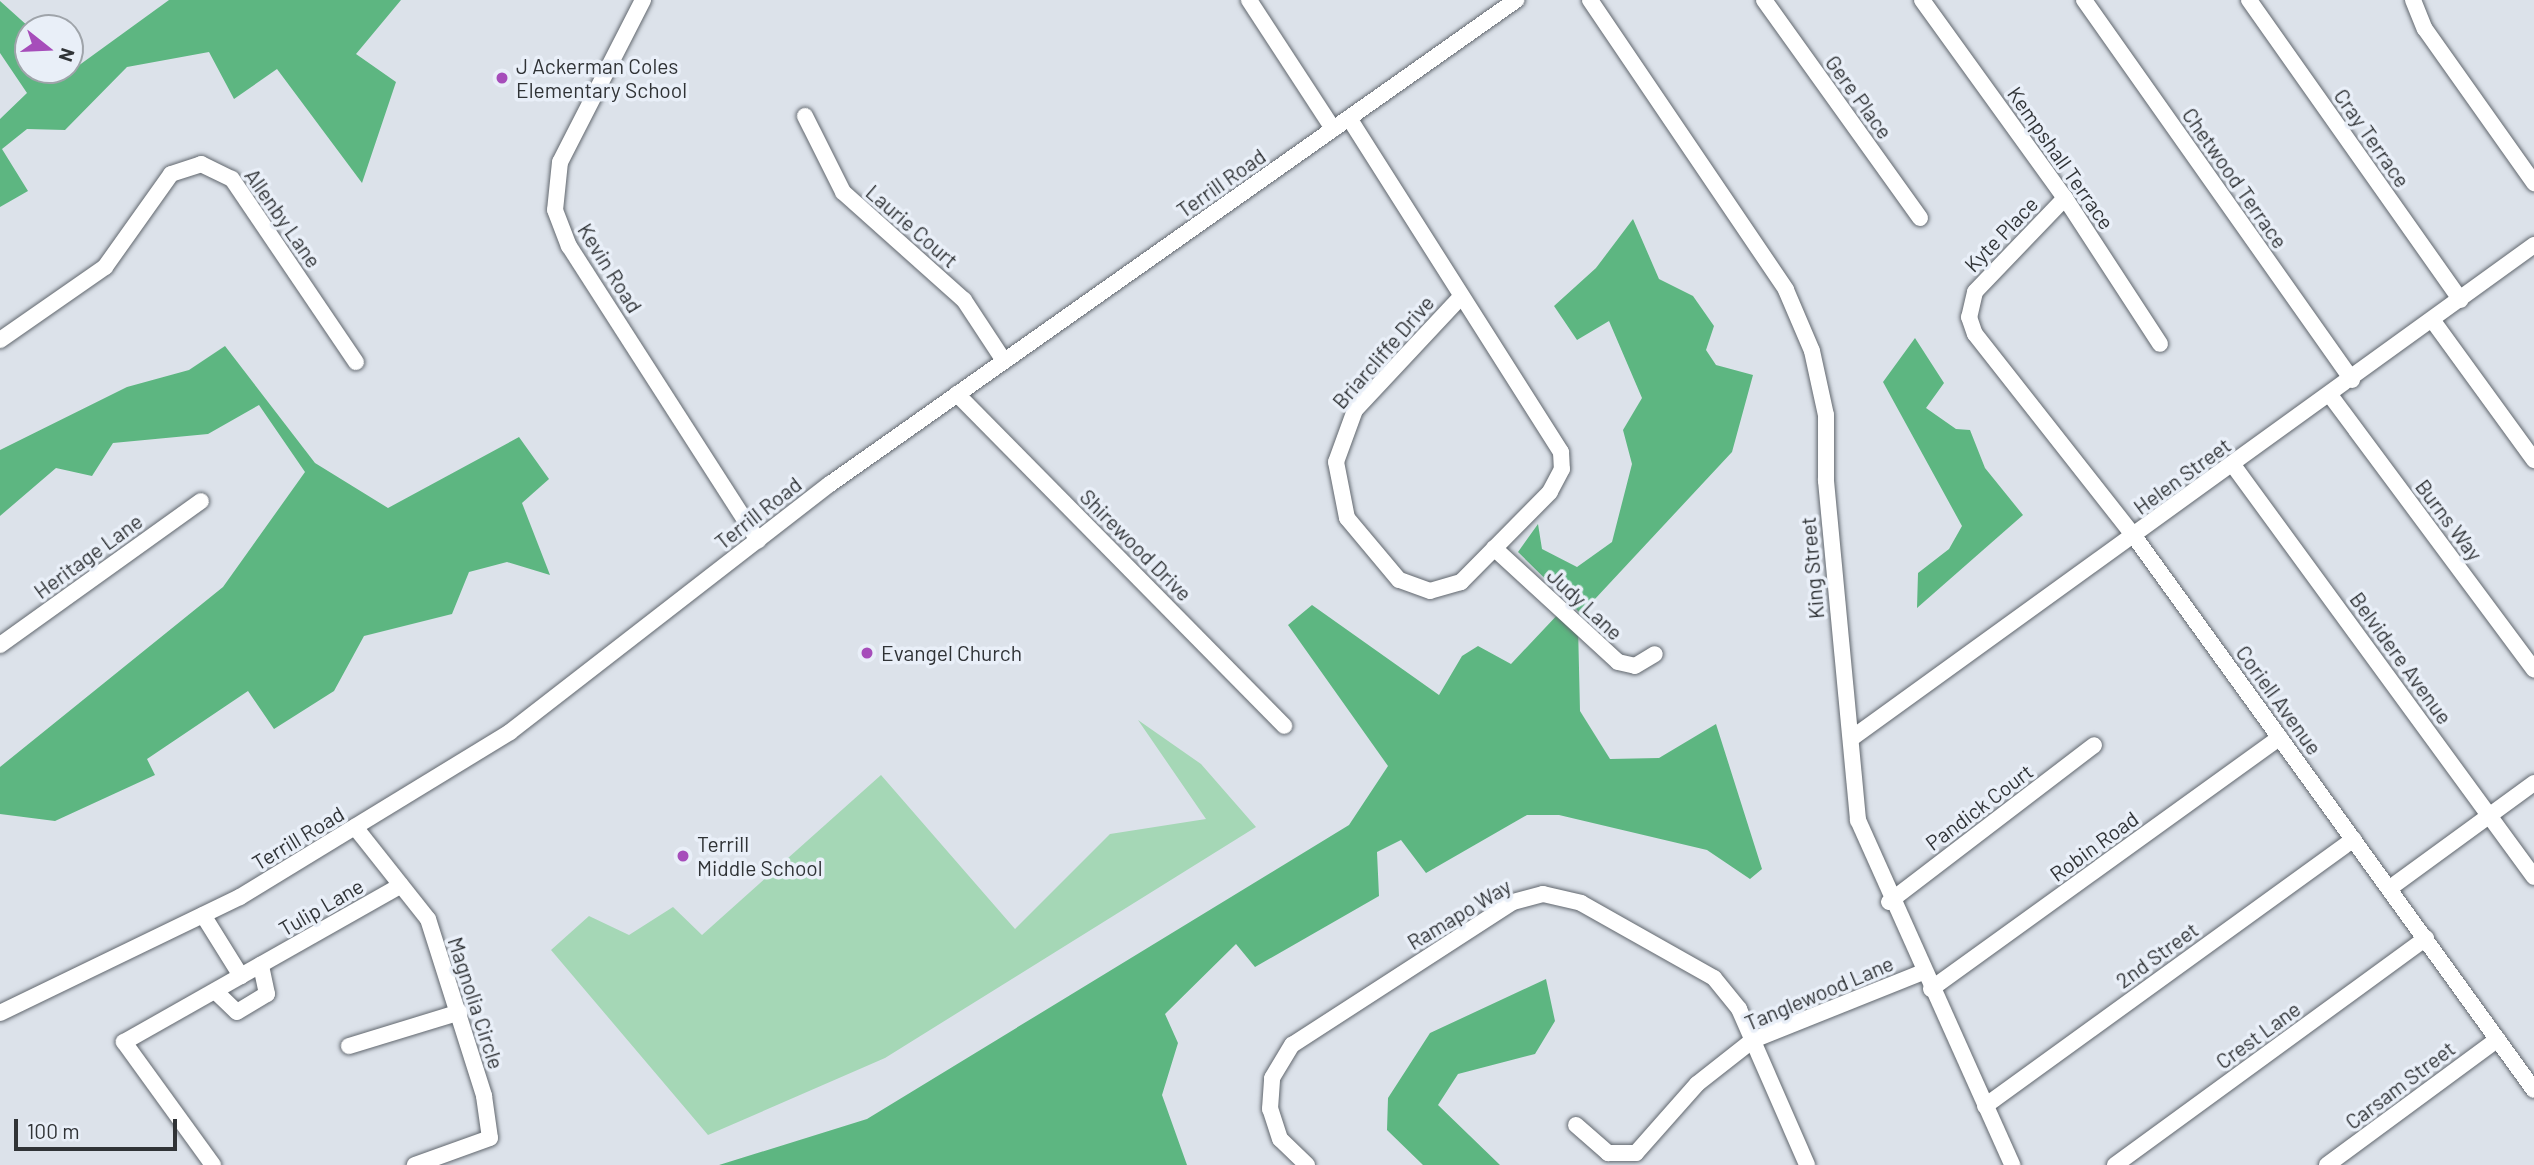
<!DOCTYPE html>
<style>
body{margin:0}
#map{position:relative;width:2534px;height:1165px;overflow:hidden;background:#dce2ea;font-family:Barlow,sans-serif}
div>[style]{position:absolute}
.green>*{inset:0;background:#a5d7b6}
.forest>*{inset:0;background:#5db681}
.roads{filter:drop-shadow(0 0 2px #61676e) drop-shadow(0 0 2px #61676e)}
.minor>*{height:16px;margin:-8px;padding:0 8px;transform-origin:8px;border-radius:8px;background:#fff}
.dots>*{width:19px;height:19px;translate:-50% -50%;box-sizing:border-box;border:4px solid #e9eff8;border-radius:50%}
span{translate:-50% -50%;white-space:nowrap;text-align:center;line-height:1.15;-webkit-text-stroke:7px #e9eff8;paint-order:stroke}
.poi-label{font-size:21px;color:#303336}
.left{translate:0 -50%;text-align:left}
.street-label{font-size:21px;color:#303336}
.north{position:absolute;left:14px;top:14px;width:70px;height:70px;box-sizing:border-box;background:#e9eff8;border:2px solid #9fa4aa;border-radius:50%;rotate:108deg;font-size:19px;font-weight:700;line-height:28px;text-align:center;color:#303336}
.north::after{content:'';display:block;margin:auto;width:24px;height:32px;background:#a64dba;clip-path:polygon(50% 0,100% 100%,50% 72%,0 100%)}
.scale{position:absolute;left:14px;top:1119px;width:163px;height:32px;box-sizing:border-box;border:4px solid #303336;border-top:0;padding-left:9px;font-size:21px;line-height:24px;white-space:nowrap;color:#303336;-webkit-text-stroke:5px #e9eff8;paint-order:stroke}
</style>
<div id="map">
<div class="green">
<i style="clip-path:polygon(1138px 720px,1201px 764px,1256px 827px,885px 1058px,708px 1135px,551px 950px,589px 916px,629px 935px,673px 907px,702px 935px,881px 775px,1015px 929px,1110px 834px,1206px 819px)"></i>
</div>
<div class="forest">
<i style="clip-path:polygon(169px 0,401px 0,356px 54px,396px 82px,362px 183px,277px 69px,234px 99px,209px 52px,127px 67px,65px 130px,27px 129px,2px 149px,28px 191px,0 207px,0 119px,27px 93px,0 53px,0 1px,30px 28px,28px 70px,70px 70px,70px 60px,78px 66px)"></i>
<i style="clip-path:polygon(1633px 219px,1659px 279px,1693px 296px,1714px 326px,1706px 350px,1716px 365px,1753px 375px,1732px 452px,1581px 614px,1518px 552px,1538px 524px,1542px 549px,1577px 567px,1612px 542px,1632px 464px,1623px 430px,1642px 398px,1609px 321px,1577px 340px,1554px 306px,1596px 268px)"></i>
<i style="clip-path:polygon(1915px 338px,1944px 383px,1926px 408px,1956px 429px,1970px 430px,1985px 468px,2023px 515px,1917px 608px,1918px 573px,1949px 549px,1962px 526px,1883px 382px)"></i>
<i style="clip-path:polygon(225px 346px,315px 463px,388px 508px,519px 437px,549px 479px,522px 503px,550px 575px,507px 562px,469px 572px,452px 614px,364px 636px,334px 691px,274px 729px,248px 691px,147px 759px,155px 775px,55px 821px,0 814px,0 767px,223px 587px,305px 472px,259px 405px,208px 434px,113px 443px,92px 476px,56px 468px,0 516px,0 450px,127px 387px,189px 370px)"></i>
<i style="clip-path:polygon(1312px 605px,1439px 695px,1462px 656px,1478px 646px,1511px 664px,1561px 611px,1578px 626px,1580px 711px,1610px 759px,1659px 758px,1716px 724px,1762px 869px,1750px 879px,1707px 850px,1559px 815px,1527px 815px,1426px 873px,1401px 840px,1377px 852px,1379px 896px,1255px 967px,1236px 944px,1165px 1014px,1178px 1043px,1162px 1095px,1187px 1165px,719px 1165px,867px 1119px,1349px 825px,1388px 766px,1288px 625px)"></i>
<i style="clip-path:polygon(1546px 979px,1555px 1021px,1535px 1054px,1458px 1074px,1438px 1105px,1500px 1165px,1423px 1165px,1387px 1130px,1388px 1098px,1430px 1033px)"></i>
</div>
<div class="roads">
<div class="minor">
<i style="left:643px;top:0;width:182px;rotate:117.1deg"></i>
<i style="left:560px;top:162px;width:48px;rotate:95.9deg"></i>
<i style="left:555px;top:210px;width:39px;rotate:69deg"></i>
<i style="left:569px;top:246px;width:350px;rotate:57.3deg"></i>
<i style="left:1249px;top:0;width:154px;rotate:56.9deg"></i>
<i style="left:1590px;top:0;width:350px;rotate:55.9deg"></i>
<i style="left:1786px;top:290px;width:66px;rotate:66.9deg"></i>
<i style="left:1812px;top:351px;width:66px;rotate:77.7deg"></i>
<i style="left:1826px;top:415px;width:66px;rotate:90deg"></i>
<i style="left:1826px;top:481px;width:341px;rotate:84.6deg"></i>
<i style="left:1858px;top:820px;width:378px;rotate:65.9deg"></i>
<i style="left:1764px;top:0;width:268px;rotate:54.4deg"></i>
<i style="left:1922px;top:0;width:244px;rotate:54.2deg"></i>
<i style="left:2065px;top:198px;width:174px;rotate:56.9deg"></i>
<i style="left:2084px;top:0;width:465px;rotate:54.8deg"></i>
<i style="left:2249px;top:0;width:367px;rotate:54.8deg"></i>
<i style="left:2413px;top:0;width:31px;rotate:68deg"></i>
<i style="left:2425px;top:29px;width:189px;rotate:54.7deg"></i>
<i style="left:805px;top:116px;width:85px;rotate:63.4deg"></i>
<i style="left:843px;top:192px;width:162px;rotate:41.8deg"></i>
<i style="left:964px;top:300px;width:73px;rotate:56.7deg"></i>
<i style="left:1349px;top:118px;width:396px;rotate:57.6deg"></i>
<i style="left:1561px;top:452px;width:17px;rotate:87deg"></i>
<i style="left:1562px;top:469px;width:26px;rotate:118deg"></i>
<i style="left:1550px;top:492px;width:127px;rotate:134.7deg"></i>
<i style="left:1461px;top:582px;width:32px;rotate:164deg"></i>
<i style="left:1430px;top:591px;width:33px;rotate:-160deg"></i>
<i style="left:1399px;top:580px;width:81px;rotate:-130deg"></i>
<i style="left:1347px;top:518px;width:57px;rotate:-101.1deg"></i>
<i style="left:1336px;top:462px;width:55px;rotate:-69.9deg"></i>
<i style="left:1355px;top:410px;width:152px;rotate:-46.9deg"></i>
<i style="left:2065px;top:198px;width:130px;rotate:133.8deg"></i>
<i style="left:1975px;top:292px;width:26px;rotate:103deg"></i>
<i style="left:1969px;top:317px;width:18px;rotate:71deg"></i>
<i style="left:1975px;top:334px;width:257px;rotate:51.8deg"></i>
<i style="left:2134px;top:536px;width:683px;rotate:54.17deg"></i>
<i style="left:2433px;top:321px;width:172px;rotate:54deg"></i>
<i style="left:0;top:340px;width:128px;rotate:-34.8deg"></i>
<i style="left:105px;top:267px;width:114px;rotate:-54.6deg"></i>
<i style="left:171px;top:174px;width:32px;rotate:-18deg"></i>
<i style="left:201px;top:164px;width:34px;rotate:26deg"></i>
<i style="left:232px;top:179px;width:221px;rotate:55.9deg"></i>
<i style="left:957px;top:394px;width:466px;rotate:45.4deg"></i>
<i style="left:2330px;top:395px;width:342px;rotate:53.4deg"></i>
<i style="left:2233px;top:465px;width:510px;rotate:53.85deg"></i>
<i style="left:1494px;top:548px;width:168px;rotate:42.6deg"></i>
<i style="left:1618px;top:662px;width:17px;rotate:13deg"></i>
<i style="left:1635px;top:666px;width:23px;rotate:-31deg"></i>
<i style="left:0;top:645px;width:247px;rotate:-35.6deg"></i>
<i style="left:1852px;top:738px;width:842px;rotate:-35.86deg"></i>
<i style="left:355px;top:827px;width:117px;rotate:51.6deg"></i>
<i style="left:428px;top:919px;width:186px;rotate:72.4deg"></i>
<i style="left:484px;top:1096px;width:42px;rotate:81.9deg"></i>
<i style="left:490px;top:1138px;width:80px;rotate:160.2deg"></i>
<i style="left:2390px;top:888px;width:178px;rotate:-36.1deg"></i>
<i style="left:1889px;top:902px;width:258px;rotate:-37.4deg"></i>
<i style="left:203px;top:915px;width:72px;rotate:58.1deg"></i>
<i style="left:1931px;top:989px;width:430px;rotate:-35.8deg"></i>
<i style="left:215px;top:991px;width:30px;rotate:44deg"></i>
<i style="left:237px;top:1012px;width:35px;rotate:-31deg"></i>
<i style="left:267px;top:994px;width:30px;rotate:-102deg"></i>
<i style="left:0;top:1013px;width:267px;rotate:-25.8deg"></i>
<i style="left:240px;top:897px;width:316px;rotate:-31.4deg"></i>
<i style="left:510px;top:732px;width:405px;rotate:-37.8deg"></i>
<i style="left:830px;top:484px;width:840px;rotate:-35.2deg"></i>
<i style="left:349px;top:1046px;width:116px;rotate:-17deg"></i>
<i style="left:1985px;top:1106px;width:455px;rotate:-35.9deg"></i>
<i style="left:1576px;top:1125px;width:43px;rotate:41.2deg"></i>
<i style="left:1608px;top:1153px;width:28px"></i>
<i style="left:1636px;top:1153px;width:92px;rotate:-48.5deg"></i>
<i style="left:1697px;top:1084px;width:71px;rotate:-38.2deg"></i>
<i style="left:1753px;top:1040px;width:183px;rotate:-21.8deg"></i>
<i style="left:213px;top:1165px;width:152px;rotate:-125.9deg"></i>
<i style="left:124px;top:1042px;width:318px;rotate:-29.5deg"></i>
<i style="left:1307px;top:1165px;width:37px;rotate:-136deg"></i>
<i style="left:1280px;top:1139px;width:32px;rotate:-108deg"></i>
<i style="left:1270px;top:1109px;width:31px;rotate:-86deg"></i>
<i style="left:1272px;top:1078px;width:39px;rotate:-59deg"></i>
<i style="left:1292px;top:1045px;width:263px;rotate:-32.9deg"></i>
<i style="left:1513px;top:902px;width:31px;rotate:-15deg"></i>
<i style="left:1543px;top:894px;width:39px;rotate:13deg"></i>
<i style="left:1581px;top:903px;width:153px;rotate:29.4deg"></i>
<i style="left:1714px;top:978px;width:40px;rotate:51deg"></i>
<i style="left:1739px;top:1009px;width:170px;rotate:66.4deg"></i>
<i style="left:2115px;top:1165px;width:385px;rotate:-36.1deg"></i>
<i style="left:2327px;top:1165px;width:212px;rotate:-36.4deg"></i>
</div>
</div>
<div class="dots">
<i style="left:502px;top:78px;background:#a64dba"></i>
<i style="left:867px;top:653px;background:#a64dba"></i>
<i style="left:683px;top:856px;background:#a64dba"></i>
</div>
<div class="poi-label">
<span class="left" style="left:516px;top:78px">J Ackerman Coles<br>Elementary School</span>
<span class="left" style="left:881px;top:653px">Evangel Church</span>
<span class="left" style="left:697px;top:856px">Terrill<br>Middle School</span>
</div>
<div class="street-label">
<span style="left:1859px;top:97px;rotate:54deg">Gere Place</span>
<span style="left:2372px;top:138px;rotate:55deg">Cray Terrace</span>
<span style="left:2061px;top:158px;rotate:55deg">Kempshall Terrace</span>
<span style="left:2235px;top:178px;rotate:55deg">Chetwood Terrace</span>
<span style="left:1221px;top:183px;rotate:-35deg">Terrill Road</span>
<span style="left:283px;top:218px;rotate:55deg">Allenby Lane</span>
<span style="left:912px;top:226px;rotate:41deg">Laurie Court</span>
<span style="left:2001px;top:234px;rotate:-46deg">Kyte Place</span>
<span style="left:610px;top:268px;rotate:58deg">Kevin Road</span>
<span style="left:1383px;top:352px;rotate:-49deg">Briarcliffe Drive</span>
<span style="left:2182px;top:476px;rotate:-36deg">Helen Street</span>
<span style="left:758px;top:513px;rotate:-38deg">Terrill Road</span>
<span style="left:2449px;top:520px;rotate:53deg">Burns Way</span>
<span style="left:1136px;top:545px;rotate:45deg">Shirewood Drive</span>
<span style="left:88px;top:556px;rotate:-36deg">Heritage Lane</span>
<span style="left:1812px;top:568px;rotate:-95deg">King Street</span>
<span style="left:1585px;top:604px;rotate:43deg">Judy Lane</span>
<span style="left:2401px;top:658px;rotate:54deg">Belvidere Avenue</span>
<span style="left:2279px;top:700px;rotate:54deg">Coriell Avenue</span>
<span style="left:1979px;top:807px;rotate:-37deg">Pandick Court</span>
<span style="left:298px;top:838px;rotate:-31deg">Terrill Road</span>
<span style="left:2094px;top:846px;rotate:-36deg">Robin Road</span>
<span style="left:321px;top:907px;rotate:-30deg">Tulip Lane</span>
<span style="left:1459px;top:914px;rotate:-31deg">Ramapo Way</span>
<span style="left:2157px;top:955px;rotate:-36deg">2nd Street</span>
<span style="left:1819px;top:993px;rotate:-23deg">Tanglewood Lane</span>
<span style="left:476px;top:1003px;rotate:72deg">Magnolia Circle</span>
<span style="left:2258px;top:1035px;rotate:-36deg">Crest Lane</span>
<span style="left:2400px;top:1085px;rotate:-37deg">Carsam Street</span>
</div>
<div class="north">N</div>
<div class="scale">100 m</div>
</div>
